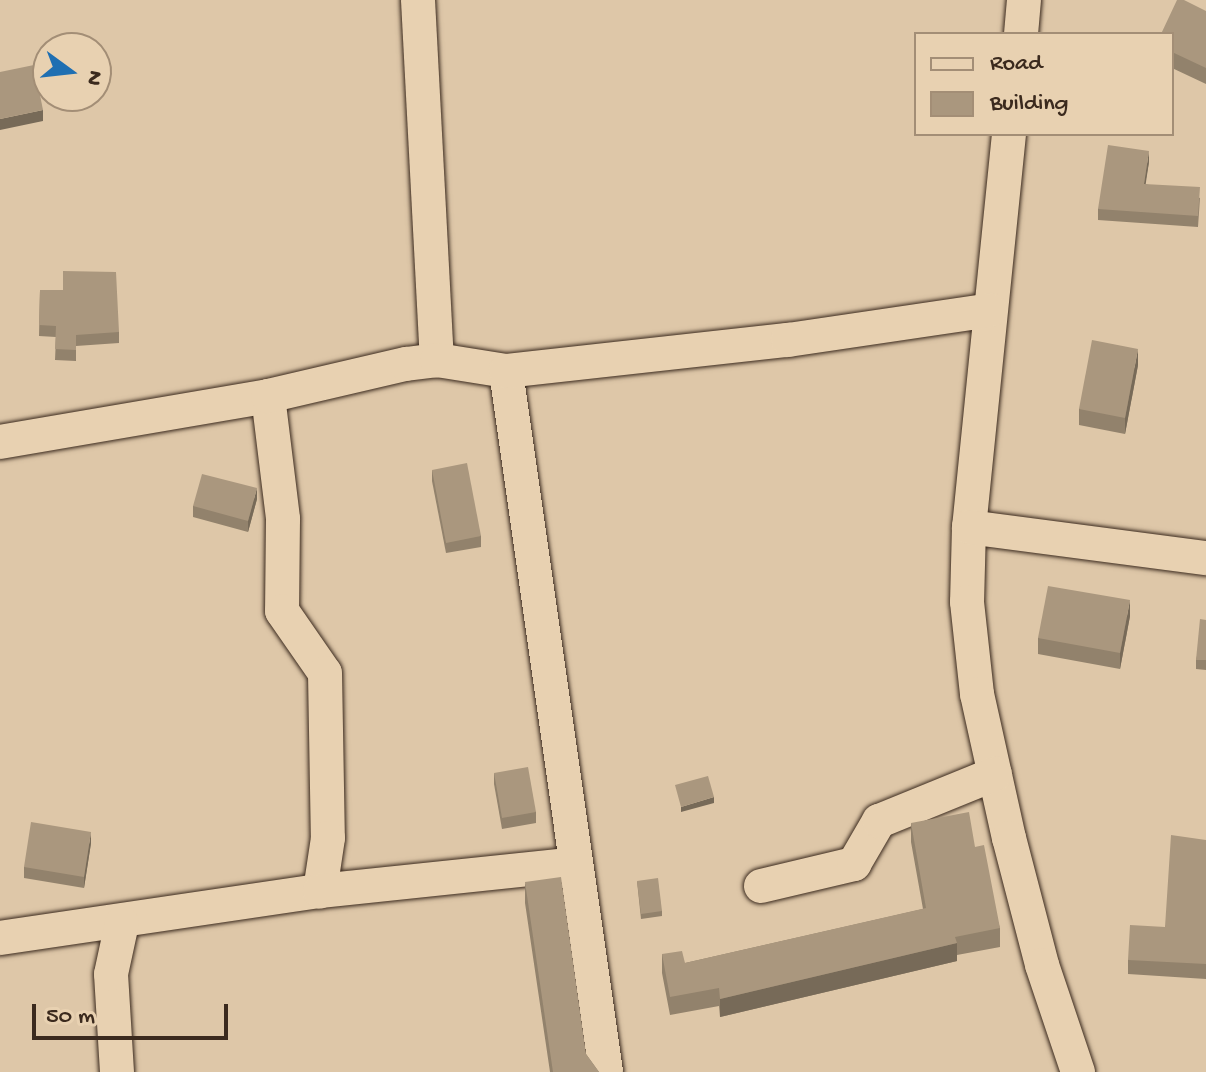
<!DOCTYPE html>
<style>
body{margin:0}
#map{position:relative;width:1206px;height:1072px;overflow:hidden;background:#dec7a8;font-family:"Gochi Hand",sans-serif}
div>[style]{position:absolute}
.roads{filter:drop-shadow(0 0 2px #3b2a1e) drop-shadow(0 0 2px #3b2a1e)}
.minor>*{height:34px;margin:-17px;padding:0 17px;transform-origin:17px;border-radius:17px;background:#e8d1b1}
.wall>*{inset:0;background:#92826c}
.shaded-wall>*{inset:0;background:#776a58}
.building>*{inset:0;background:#aa977e}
span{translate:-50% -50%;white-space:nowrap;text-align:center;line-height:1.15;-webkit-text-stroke:6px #e8d1b1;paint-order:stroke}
.legend{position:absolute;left:914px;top:32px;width:260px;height:104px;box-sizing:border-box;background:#e8d1b1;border:2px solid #a38e76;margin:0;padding:10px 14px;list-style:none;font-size:24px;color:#3b2a1e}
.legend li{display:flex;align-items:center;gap:16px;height:40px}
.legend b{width:40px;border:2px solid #a38e76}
.north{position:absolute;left:32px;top:32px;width:80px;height:80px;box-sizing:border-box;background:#e8d1b1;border:2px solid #a38e76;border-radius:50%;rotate:105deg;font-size:22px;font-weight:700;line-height:32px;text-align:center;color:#3b2a1e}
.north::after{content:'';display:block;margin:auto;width:28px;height:36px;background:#1f6fb2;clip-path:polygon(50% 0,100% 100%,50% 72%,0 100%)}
.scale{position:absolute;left:32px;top:1004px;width:196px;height:36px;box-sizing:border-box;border:4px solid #3b2a1e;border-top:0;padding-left:10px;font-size:24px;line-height:28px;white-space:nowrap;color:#3b2a1e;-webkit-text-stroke:6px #e8d1b1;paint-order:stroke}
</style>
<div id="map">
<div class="roads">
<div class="minor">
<i style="left:418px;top:0;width:361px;rotate:87deg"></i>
<i style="left:1021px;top:34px;width:34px;rotate:-85deg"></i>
<i style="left:1009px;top:134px;width:395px;rotate:95.8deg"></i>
<i style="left:969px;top:527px;width:75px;rotate:91.5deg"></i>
<i style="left:967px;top:602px;width:93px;rotate:83.8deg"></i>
<i style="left:977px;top:694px;width:148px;rotate:77.5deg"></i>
<i style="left:1009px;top:838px;width:131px;rotate:75.4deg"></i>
<i style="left:1042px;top:965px;width:113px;rotate:71.4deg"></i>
<i style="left:268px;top:396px;width:124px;rotate:83deg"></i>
<i style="left:283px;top:519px;width:92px;rotate:90.6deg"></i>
<i style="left:282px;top:611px;width:75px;rotate:55.3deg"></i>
<i style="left:325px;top:673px;width:165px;rotate:89deg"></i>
<i style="left:328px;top:838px;width:54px;rotate:98.6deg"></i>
<i style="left:0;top:442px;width:272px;rotate:-9.7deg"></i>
<i style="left:268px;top:396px;width:142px;rotate:-13.1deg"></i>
<i style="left:406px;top:364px;width:31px;rotate:-7deg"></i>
<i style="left:437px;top:360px;width:70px;rotate:9.1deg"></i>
<i style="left:969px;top:527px;width:239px;rotate:7.5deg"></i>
<i style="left:761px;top:886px;width:96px;rotate:-13.3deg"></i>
<i style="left:854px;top:864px;width:50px;rotate:-59.8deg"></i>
<i style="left:879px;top:821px;width:125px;rotate:-22.1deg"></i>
<i style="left:0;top:938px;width:323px;rotate:-8.4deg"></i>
<i style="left:320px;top:891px;width:257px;rotate:-6deg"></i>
<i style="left:117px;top:1072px;width:98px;rotate:-93.5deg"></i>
<i style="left:111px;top:974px;width:52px;rotate:-77.8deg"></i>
<i style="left:606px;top:1072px;width:708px;rotate:-98.12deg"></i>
<i style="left:506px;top:371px;width:284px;rotate:-6.3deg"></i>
<i style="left:788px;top:340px;width:204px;rotate:-8.4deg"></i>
</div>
</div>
<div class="wall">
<i style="clip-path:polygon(1206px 11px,1206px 84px,1172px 68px,1172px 34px)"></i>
<i style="clip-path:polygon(1149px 162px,1145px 184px,1200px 198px,1198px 227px,1098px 220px,1098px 209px)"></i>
<i style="clip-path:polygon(40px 290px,119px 332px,119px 343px,76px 346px,76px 361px,55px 360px,56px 337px,39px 336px)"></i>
<i style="clip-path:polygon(1138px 365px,1125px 434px,1079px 425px,1079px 409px)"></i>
<i style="clip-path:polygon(432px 470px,481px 536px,481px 547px,446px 553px,432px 481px)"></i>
<i style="clip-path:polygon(257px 499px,248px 532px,193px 517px,193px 506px)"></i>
<i style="clip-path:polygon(1130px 616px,1120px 669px,1038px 654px,1038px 638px)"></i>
<i style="clip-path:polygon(1206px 620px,1206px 670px,1196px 669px,1196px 660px)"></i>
<i style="clip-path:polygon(494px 773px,536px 812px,536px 823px,502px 829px,494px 784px)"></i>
<i style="clip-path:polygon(911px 823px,975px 847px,1000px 928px,1000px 947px,957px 955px,957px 961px,720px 1017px,719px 1006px,670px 1015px,662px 973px,662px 954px,685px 963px,923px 909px,911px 842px)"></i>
<i style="clip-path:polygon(1206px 840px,1206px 979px,1128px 974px,1128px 960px,1165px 927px)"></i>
<i style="clip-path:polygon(91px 843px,84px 888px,24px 878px,24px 867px)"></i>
<i style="clip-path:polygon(637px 881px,662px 911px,662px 916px,641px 919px)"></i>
<i style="clip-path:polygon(525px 882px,586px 1054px,599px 1072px,550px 1072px,525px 903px)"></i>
</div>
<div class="shaded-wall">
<i style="clip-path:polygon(43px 110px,43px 121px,0 130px,0 119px)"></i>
<i style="clip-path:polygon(1149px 151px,1149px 162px,1144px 195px,1144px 184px)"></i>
<i style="clip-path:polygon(1138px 349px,1138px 365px,1125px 434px,1125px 418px)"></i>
<i style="clip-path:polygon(257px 488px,257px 499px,248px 532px,248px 521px)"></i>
<i style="clip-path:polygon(1130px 600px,1130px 616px,1120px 669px,1120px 653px)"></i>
<i style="clip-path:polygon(714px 797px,714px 803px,681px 812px,681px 807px)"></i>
<i style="clip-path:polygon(91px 832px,91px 843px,84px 888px,84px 877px)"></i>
<i style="clip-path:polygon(957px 943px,957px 961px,720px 1017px,720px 999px)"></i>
</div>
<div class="building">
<i style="clip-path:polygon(1177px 0,1184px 0,1206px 11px,1206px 68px,1172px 52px,1172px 34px,1161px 34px)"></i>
<i style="clip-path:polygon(34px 65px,43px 110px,0 119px,0 72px)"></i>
<i style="clip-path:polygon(1108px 145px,1149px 151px,1144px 184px,1200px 187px,1198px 216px,1098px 209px)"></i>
<i style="clip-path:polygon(63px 271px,116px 272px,119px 332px,76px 335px,76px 350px,55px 349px,56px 326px,39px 325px,40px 290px,63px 290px)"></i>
<i style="clip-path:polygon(1092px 340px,1138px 349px,1125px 418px,1079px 409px)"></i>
<i style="clip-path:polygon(467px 463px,481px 536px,446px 543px,432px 470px)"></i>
<i style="clip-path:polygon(202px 474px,257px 488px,248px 521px,193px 506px)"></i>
<i style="clip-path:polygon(1048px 586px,1130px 600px,1120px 653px,1038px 638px)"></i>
<i style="clip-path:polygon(1200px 619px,1206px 620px,1206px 660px,1196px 660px)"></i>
<i style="clip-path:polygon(528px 767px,536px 812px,502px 818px,494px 773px)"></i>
<i style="clip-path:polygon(708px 776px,714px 797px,681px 807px,675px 785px)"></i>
<i style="clip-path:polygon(969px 812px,975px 847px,984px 845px,1000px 928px,955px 937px,957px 943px,720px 999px,719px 988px,670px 997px,662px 954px,682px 951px,685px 963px,926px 908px,911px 823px)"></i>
<i style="clip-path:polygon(31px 822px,91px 832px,84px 877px,24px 867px)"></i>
<i style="clip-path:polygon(1171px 835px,1206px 840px,1206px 964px,1128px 960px,1130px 925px,1165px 927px)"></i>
<i style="clip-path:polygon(561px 877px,586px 1054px,599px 1072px,553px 1072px,525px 882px)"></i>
<i style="clip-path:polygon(658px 878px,662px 911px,641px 914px,637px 881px)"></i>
</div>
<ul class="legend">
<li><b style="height:10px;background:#e8d1b1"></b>Road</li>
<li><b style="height:22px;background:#aa977e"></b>Building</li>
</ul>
<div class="north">N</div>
<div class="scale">50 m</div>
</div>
